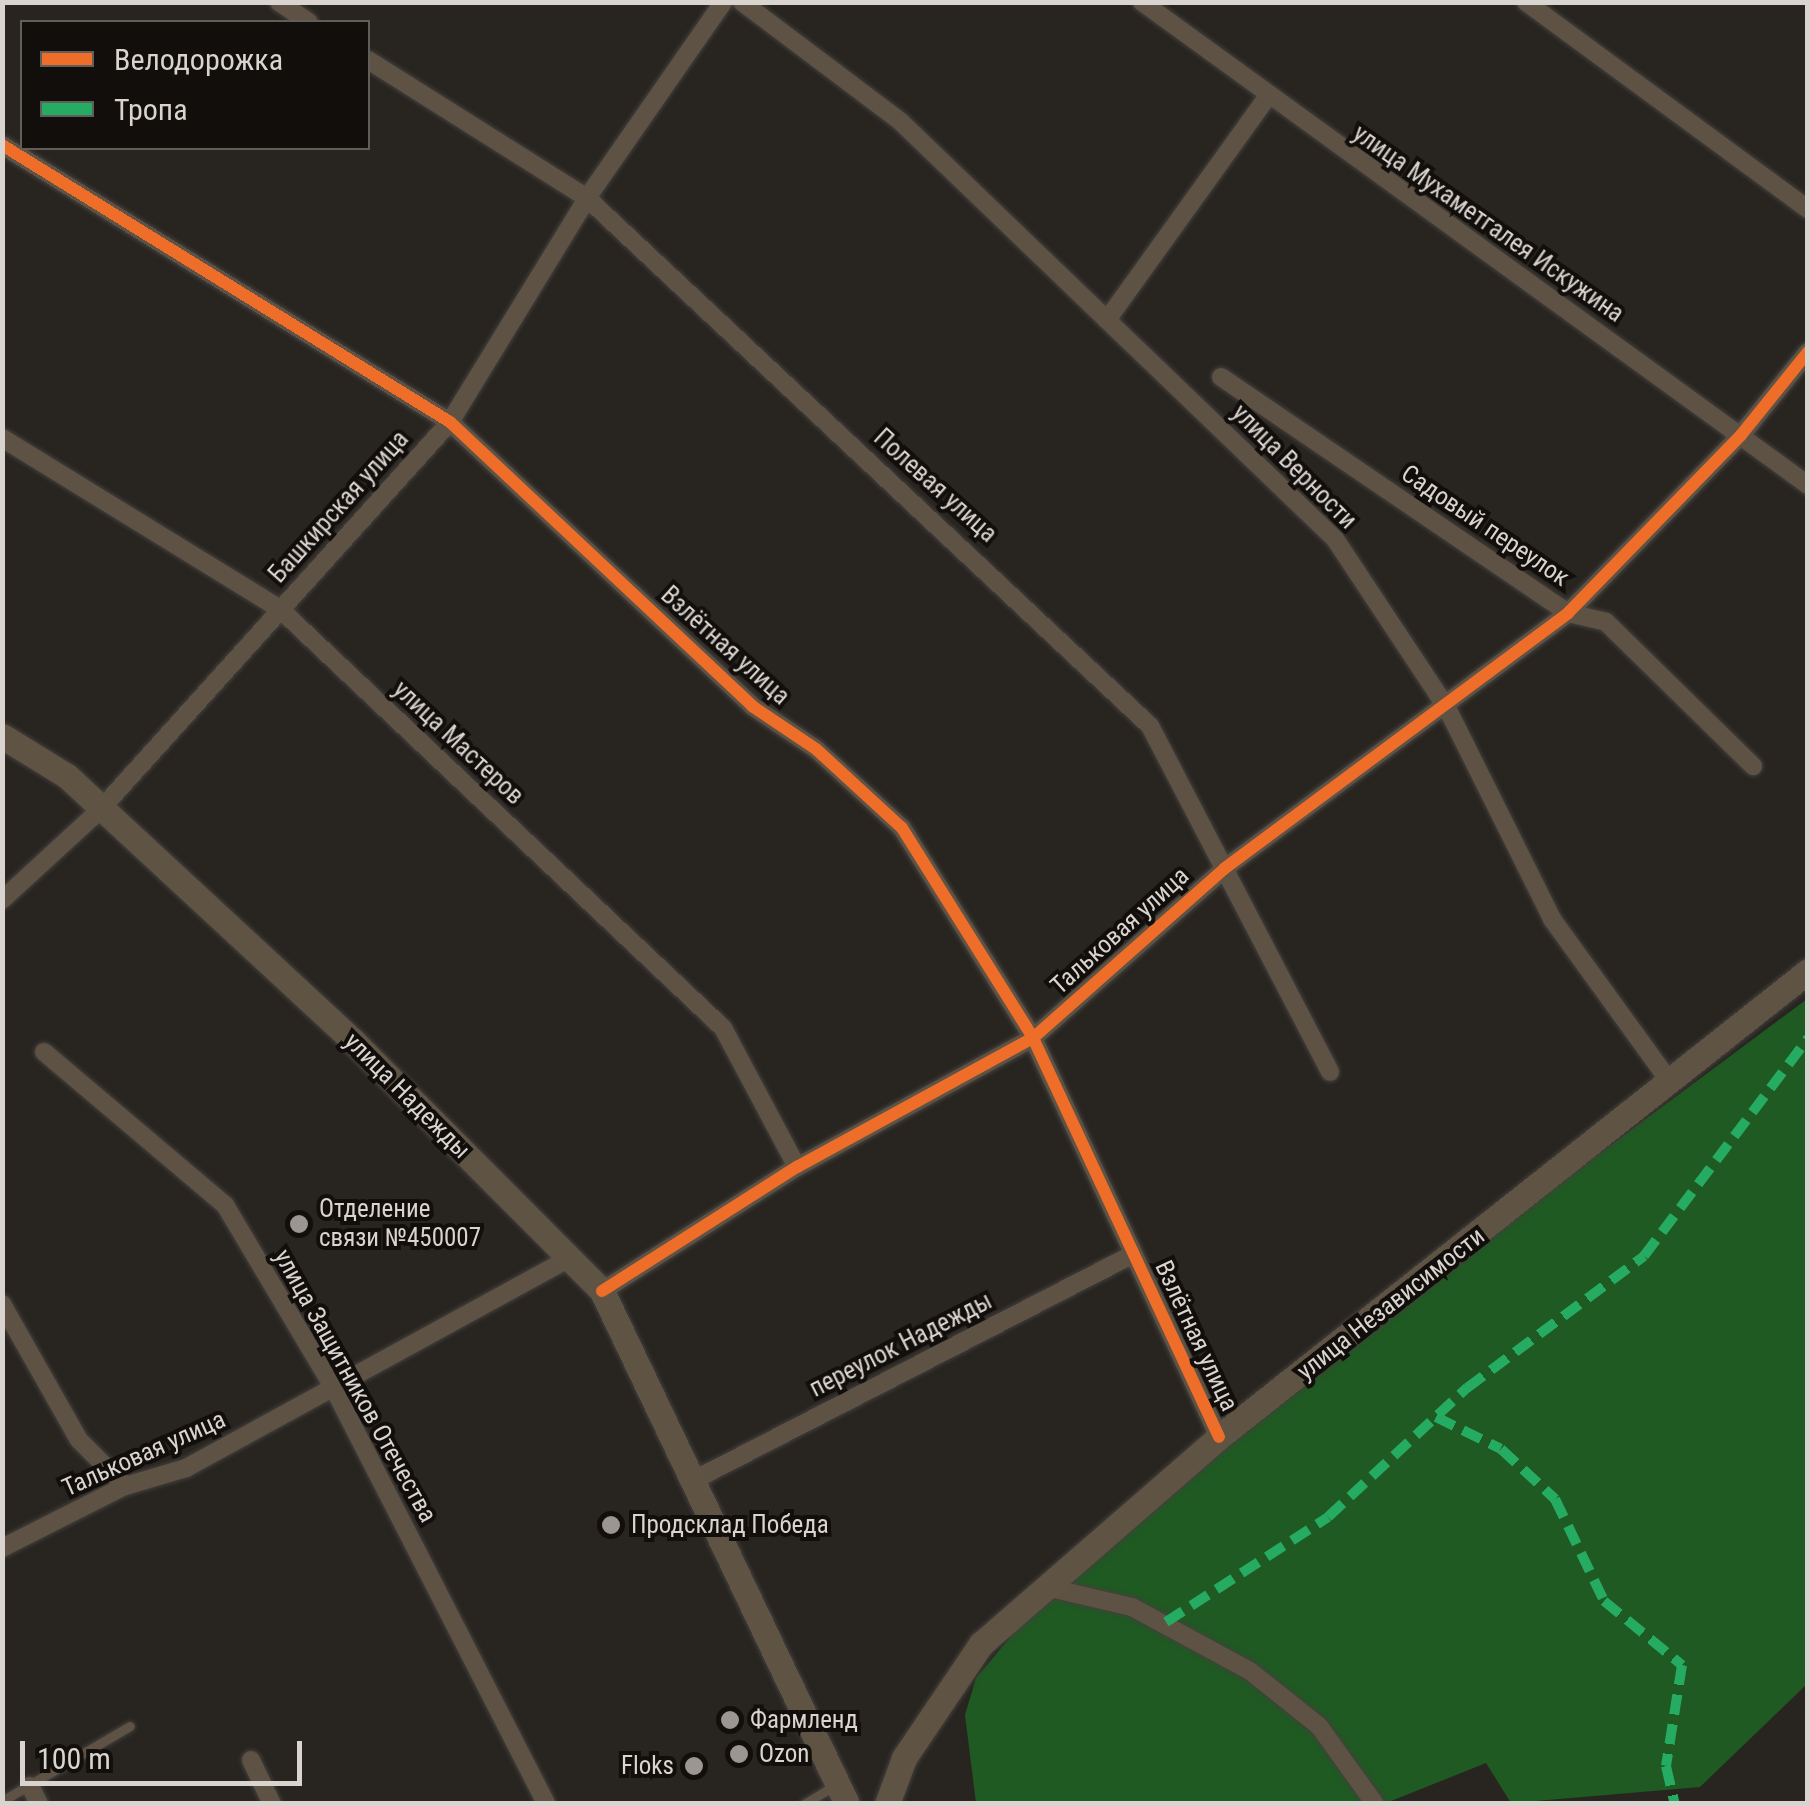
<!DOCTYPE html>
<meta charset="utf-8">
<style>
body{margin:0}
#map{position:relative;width:1810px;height:1806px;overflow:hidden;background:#282420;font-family:"Roboto Condensed",sans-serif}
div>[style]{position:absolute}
.forest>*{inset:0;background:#1f5a22}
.roads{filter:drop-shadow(0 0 2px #43403d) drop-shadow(0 0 2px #43403d)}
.lane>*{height:9px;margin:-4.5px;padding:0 4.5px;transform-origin:4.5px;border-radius:4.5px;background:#5e5245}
.street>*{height:18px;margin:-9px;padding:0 9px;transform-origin:9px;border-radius:9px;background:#5e5245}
.secondary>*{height:25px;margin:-12.5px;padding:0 12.5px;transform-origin:12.5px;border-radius:12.5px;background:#5f5444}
.quiet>*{height:10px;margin-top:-5px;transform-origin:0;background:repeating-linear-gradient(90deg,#26ab63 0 20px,transparent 0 30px)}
.cycleway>*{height:12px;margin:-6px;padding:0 6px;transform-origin:6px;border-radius:6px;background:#ee6e29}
.dots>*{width:28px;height:28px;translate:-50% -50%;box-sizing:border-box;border:5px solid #110e0b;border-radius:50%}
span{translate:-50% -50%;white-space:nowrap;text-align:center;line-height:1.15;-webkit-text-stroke:8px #110e0b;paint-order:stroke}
.street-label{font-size:25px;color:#d9d4cf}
.poi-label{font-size:25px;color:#d9d4cf}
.left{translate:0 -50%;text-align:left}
.right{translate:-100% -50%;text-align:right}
.frame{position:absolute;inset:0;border:5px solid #d9d4cf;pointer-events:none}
.legend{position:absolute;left:20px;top:20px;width:350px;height:130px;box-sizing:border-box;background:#110e0b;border:2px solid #615d59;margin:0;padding:12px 18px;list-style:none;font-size:30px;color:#d9d4cf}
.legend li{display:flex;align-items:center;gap:20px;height:50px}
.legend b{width:50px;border:2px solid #615d59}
.scale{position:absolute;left:20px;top:1741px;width:282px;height:45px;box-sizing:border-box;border:5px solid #d9d4cf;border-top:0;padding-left:12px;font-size:30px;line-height:35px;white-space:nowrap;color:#d9d4cf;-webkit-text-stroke:8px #110e0b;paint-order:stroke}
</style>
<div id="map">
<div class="forest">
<i style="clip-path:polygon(1807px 999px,1807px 1684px,1700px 1787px,1511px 1803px,1486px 1763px,1386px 1803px,976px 1803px,965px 1715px,976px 1678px,1034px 1609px,1219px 1437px)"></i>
</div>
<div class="roads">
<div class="lane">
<i style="left:2px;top:1801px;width:148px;rotate:-30.4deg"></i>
<i style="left:804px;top:1804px;width:37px;rotate:-31deg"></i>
</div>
<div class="street">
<i style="left:279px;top:2px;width:36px;rotate:34deg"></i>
<i style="left:742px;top:2px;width:199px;rotate:37deg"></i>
<i style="left:901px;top:122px;width:602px;rotate:43.86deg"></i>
<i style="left:1335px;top:539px;width:203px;rotate:56.5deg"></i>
<i style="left:1447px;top:708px;width:236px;rotate:63.5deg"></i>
<i style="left:1552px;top:919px;width:201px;rotate:54.1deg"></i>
<i style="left:1142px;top:2px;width:823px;rotate:35.95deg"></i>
<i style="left:1526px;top:2px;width:350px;rotate:36.3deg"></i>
<i style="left:368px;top:60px;width:259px;rotate:32.2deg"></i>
<i style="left:587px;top:198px;width:772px;rotate:43.16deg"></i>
<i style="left:1150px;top:726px;width:390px;rotate:62.5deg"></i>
<i style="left:2px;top:145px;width:527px;rotate:31.73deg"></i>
<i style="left:450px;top:422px;width:415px;rotate:43.2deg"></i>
<i style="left:752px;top:706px;width:77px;rotate:33.9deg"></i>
<i style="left:816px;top:749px;width:117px;rotate:42.6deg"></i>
<i style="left:902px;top:828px;width:248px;rotate:58deg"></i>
<i style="left:1033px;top:1038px;width:440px;rotate:65deg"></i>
<i style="left:1107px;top:320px;width:274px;rotate:-54.3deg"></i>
<i style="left:1221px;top:377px;width:420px;rotate:34.2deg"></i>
<i style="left:1568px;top:613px;width:39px;rotate:13deg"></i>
<i style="left:1606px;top:622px;width:206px;rotate:44.4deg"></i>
<i style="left:2px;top:438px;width:326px;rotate:31.6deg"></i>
<i style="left:280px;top:609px;width:610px;rotate:43.41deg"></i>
<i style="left:723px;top:1028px;width:157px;rotate:62deg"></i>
<i style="left:2px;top:900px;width:134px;rotate:-42.6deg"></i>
<i style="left:101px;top:809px;width:521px;rotate:-47.96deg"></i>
<i style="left:450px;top:422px;width:263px;rotate:-58.5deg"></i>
<i style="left:587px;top:198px;width:239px;rotate:-55.2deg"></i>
<i style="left:44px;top:1052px;width:237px;rotate:40.2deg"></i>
<i style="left:225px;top:1205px;width:212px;rotate:59.3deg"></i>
<i style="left:333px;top:1387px;width:468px;rotate:62.9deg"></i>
<i style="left:602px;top:1291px;width:231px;rotate:-32.5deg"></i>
<i style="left:797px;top:1167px;width:269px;rotate:-28.7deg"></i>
<i style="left:1033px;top:1038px;width:256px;rotate:-41.5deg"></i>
<i style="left:1225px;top:868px;width:427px;rotate:-36.6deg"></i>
<i style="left:1568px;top:613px;width:248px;rotate:-45.8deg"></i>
<i style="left:1741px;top:435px;width:107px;rotate:-51.1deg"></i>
<i style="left:2px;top:1304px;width:156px;rotate:60.5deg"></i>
<i style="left:79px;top:1440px;width:65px;rotate:45deg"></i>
<i style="left:692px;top:1481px;width:496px;rotate:-27.2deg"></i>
<i style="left:2px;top:1548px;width:138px;rotate:-26.8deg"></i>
<i style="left:125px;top:1486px;width:64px;rotate:-16.4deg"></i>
<i style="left:186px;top:1468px;width:435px;rotate:-28.7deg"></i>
<i style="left:1046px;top:1587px;width:88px;rotate:13.1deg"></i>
<i style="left:1132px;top:1607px;width:134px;rotate:28.5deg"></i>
<i style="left:1250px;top:1671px;width:88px;rotate:38.6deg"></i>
<i style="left:1319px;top:1726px;width:96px;rotate:54.3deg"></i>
<i style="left:251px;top:1760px;width:49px;rotate:64.5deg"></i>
<i style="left:30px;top:1786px;width:20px;rotate:63deg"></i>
</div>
<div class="secondary">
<i style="left:2px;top:736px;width:76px;rotate:31.6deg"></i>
<i style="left:67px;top:776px;width:391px;rotate:42.8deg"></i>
<i style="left:354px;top:1042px;width:351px;rotate:45.1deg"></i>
<i style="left:602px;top:1291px;width:569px;rotate:64.47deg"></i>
<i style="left:887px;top:1804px;width:49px;rotate:-69.7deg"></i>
<i style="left:904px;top:1758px;width:138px;rotate:-56deg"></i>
<i style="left:981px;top:1644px;width:315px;rotate:-41deg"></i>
<i style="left:1219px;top:1437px;width:751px;rotate:-38.35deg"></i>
</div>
</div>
<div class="quiet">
<i style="left:1436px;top:1417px;width:72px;rotate:26.2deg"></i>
<i style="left:1501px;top:1449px;width:74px;rotate:42.8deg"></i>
<i style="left:1555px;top:1499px;width:113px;rotate:64.3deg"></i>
<i style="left:1604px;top:1601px;width:101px;rotate:39.4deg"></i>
<i style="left:1682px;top:1665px;width:102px;rotate:99deg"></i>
<i style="left:1666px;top:1766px;width:39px;rotate:77deg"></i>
<i style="left:1166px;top:1622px;width:193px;rotate:-32.9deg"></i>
<i style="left:1328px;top:1517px;width:190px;rotate:-42.9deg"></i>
<i style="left:1467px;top:1388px;width:221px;rotate:-36.7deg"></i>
<i style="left:1644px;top:1256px;width:273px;rotate:-53deg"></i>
</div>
<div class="cycleway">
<i style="left:2px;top:145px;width:527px;rotate:31.73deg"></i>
<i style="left:450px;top:422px;width:415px;rotate:43.2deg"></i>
<i style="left:752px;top:706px;width:77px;rotate:33.9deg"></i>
<i style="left:816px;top:749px;width:117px;rotate:42.6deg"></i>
<i style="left:902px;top:828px;width:248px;rotate:58deg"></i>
<i style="left:1033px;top:1038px;width:440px;rotate:65deg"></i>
<i style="left:602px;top:1291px;width:231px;rotate:-32.5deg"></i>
<i style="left:797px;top:1167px;width:269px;rotate:-28.7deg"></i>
<i style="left:1033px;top:1038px;width:256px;rotate:-41.5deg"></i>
<i style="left:1225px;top:868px;width:427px;rotate:-36.6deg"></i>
<i style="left:1568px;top:613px;width:248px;rotate:-45.8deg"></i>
<i style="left:1741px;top:435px;width:107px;rotate:-51.1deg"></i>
</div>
<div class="dots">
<i style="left:299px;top:1224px;background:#9b9692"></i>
<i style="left:611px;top:1525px;background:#9b9692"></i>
<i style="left:730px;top:1720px;background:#9b9692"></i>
<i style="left:739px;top:1754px;background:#9b9692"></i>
<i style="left:694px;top:1766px;background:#9b9692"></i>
</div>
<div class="street-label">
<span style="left:1488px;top:224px;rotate:35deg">улица Мухаметгалея Искужина</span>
<span style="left:1294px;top:467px;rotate:45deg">улица Верности</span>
<span style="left:935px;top:486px;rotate:42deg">Полевая улица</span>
<span style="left:339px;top:507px;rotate:-48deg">Башкирская улица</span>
<span style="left:1485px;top:526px;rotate:34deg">Садовый переулок</span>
<span style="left:725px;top:646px;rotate:42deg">Взлётная улица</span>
<span style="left:458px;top:743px;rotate:43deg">улица Мастеров</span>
<span style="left:1120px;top:931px;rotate:-42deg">Тальковая улица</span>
<span style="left:407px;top:1096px;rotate:45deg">улица Надежды</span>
<span style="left:1391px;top:1304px;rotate:-38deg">улица Независимости</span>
<span style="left:1196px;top:1336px;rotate:65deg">Взлётная улица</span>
<span style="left:901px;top:1345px;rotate:-27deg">переулок Надежды</span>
<span style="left:355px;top:1386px;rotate:61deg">улица Защитников Отечества</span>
<span style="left:144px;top:1454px;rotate:-24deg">Тальковая улица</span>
</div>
<div class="poi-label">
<span class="left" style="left:319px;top:1224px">Отделение<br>связи №450007</span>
<span class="left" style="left:631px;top:1525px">Продсклад Победа</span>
<span class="left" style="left:750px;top:1720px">Фармленд</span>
<span class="left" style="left:759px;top:1754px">Ozon</span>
<span class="right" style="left:674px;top:1766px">Floks</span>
</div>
<div class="frame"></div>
<ul class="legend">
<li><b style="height:12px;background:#ee6e29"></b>Велодорожка</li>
<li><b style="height:12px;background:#26ab63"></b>Тропа</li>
</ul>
<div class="scale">100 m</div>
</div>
